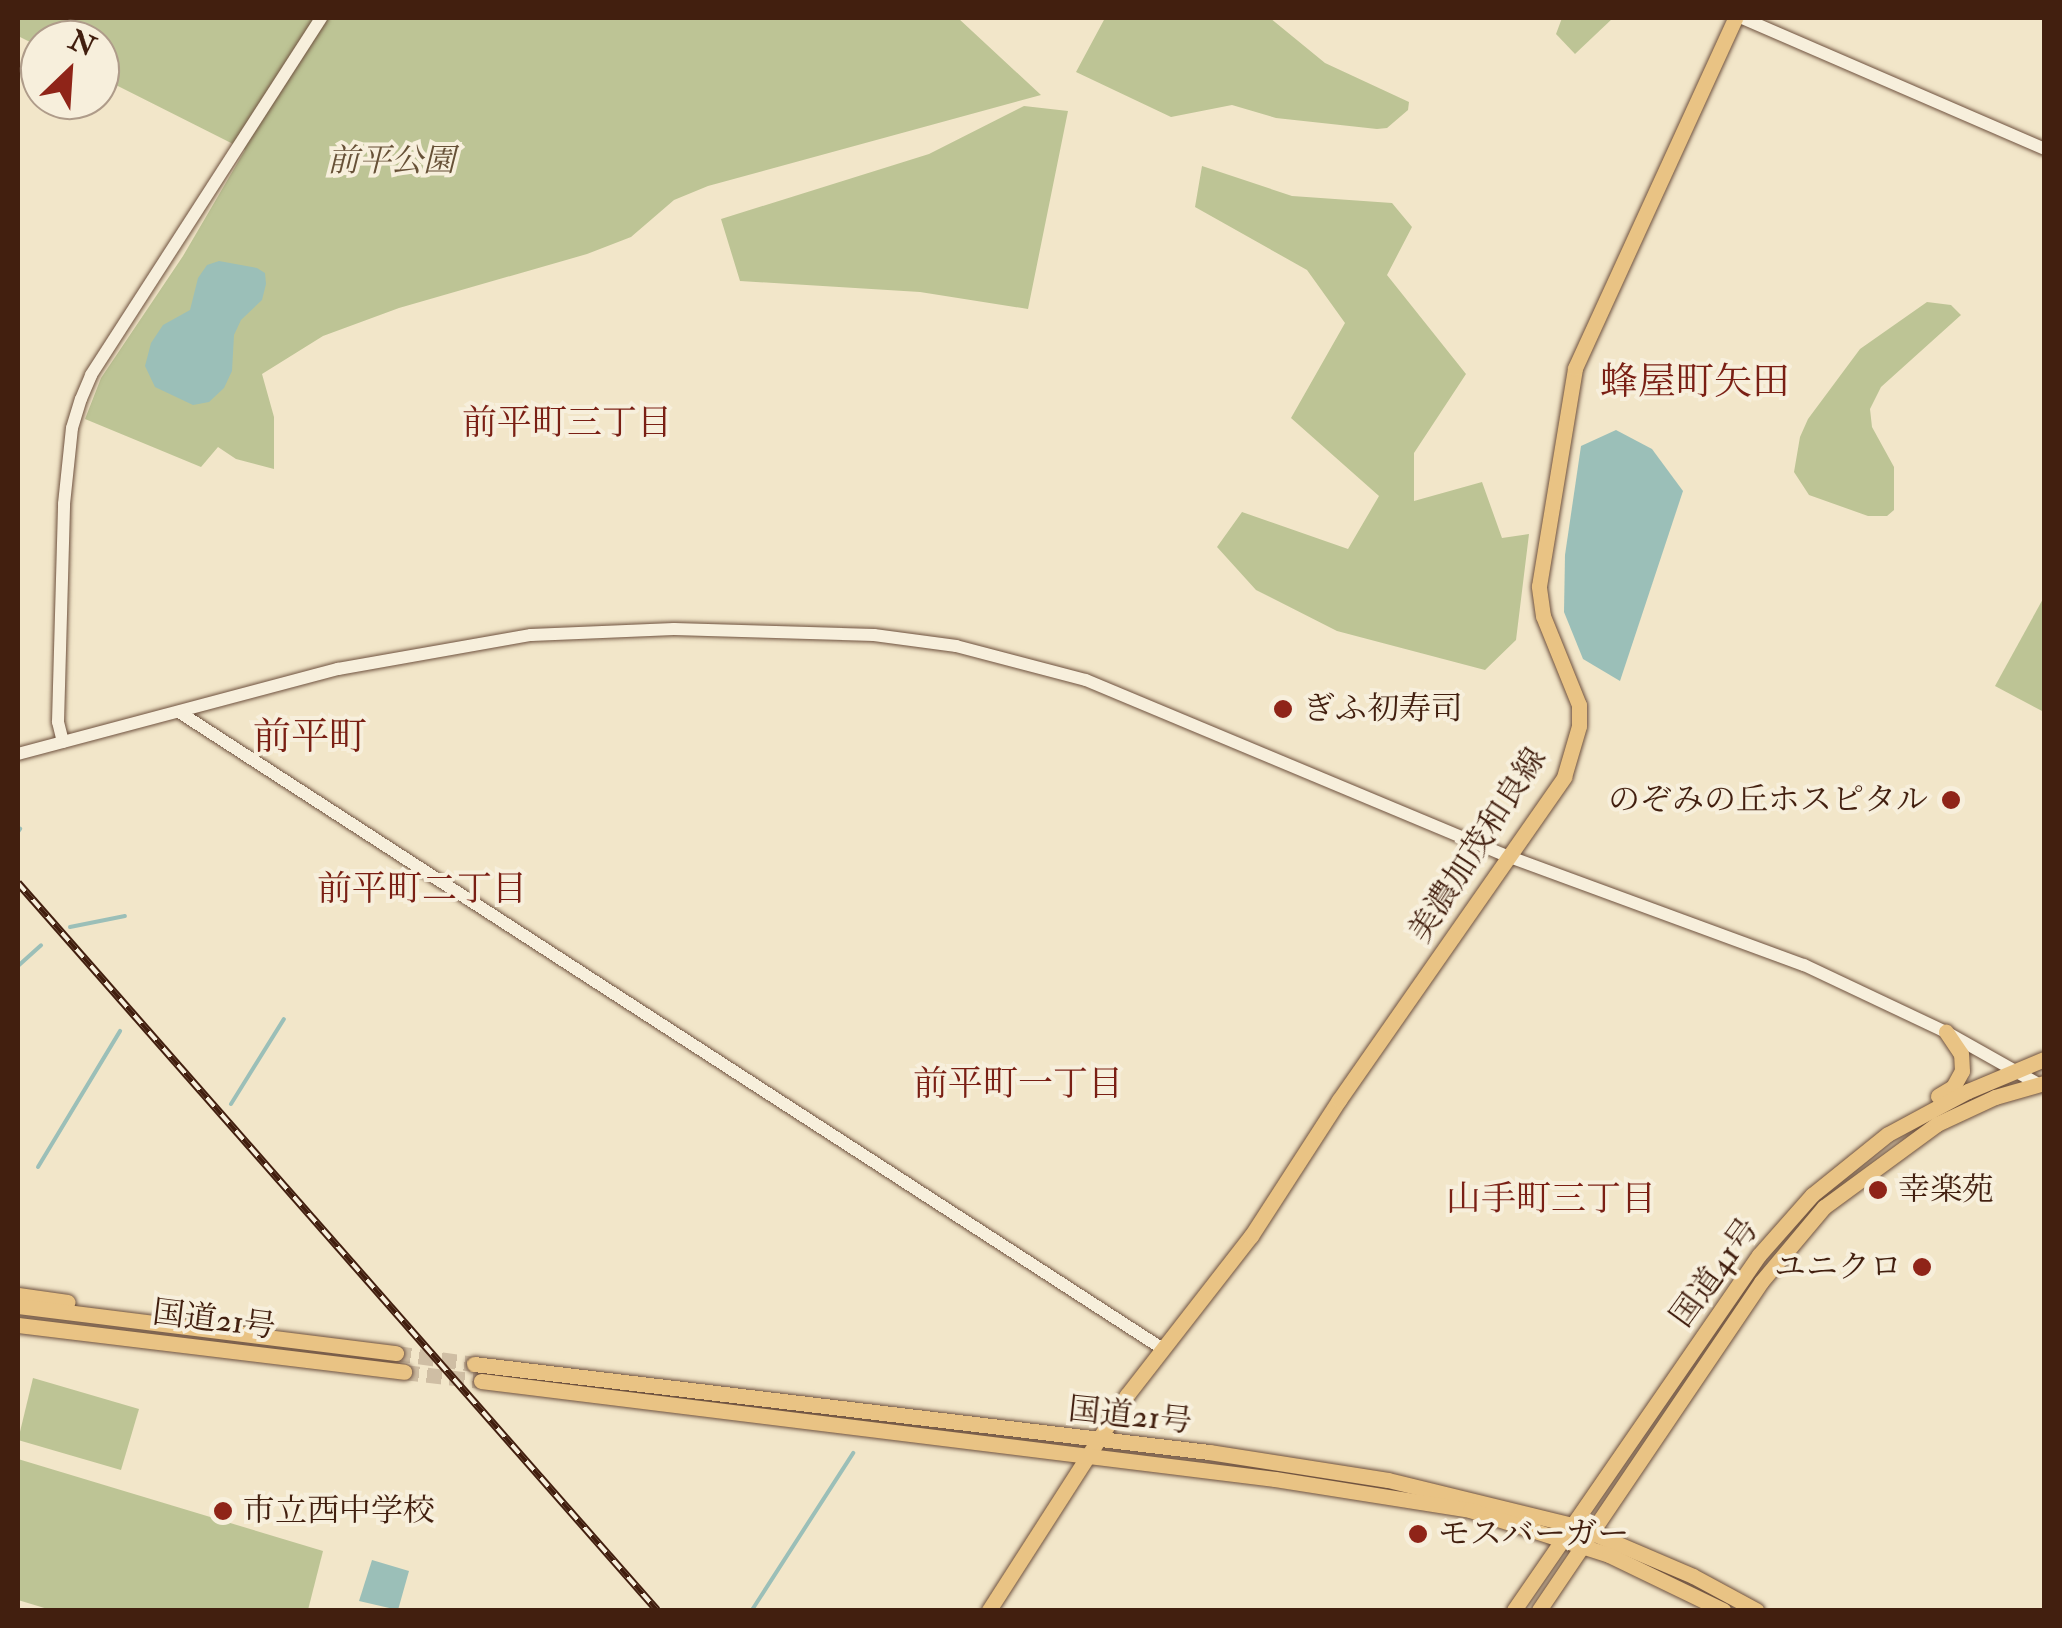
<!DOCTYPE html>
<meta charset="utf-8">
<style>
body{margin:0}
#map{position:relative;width:2062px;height:1628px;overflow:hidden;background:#f2e6c9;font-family:"IM FELL Double Pica","Noto Serif JP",serif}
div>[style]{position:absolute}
.green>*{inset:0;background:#bdc495}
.water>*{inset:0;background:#9bbfb8}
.stream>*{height:4px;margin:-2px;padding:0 2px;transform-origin:2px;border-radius:2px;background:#9bbfb8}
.trunk-tunnel>*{height:15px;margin-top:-7.5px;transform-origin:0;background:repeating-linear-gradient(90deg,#cfbea4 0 15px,transparent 0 23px)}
.roads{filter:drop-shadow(0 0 2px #6e513e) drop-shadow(0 0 2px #6e513e)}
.tertiary>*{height:12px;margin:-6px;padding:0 6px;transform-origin:6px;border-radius:6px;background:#f7efdc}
.primary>*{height:15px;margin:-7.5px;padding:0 7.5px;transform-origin:7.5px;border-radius:7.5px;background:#e9c384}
.trunk>*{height:15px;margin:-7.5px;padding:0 7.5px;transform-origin:7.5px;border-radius:7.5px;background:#e9c384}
.rail>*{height:8px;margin-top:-4px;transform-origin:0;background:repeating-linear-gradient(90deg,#f7efdc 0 11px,#421f0f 0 22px);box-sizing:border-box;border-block:2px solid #421f0f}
.dots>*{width:28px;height:28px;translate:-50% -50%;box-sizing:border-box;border:5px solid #f7efdc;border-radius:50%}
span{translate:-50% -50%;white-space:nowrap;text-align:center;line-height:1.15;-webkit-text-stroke:8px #f7efdc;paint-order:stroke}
.park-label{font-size:32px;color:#675137;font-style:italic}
.poi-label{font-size:32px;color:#421f0f}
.left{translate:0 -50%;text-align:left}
.right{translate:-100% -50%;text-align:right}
.street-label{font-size:32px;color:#421f0f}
.neighbourhood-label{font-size:35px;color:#7a1f14}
.quarter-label{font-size:38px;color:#7a1f14}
.frame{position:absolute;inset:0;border:20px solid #421f0f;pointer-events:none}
.north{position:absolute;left:20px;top:20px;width:100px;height:100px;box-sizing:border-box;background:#f7efdc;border:2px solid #af9c8a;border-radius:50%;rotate:25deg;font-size:28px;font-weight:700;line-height:40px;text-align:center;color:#421f0f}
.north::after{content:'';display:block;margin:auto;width:35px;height:45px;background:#8f2418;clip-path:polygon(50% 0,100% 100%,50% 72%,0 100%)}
</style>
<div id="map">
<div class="green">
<i style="clip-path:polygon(18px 18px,958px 18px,1041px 95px,708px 186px,674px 200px,631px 237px,587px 254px,399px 308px,323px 336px,262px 374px,274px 417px,274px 469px,236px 459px,218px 447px,201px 467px,85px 419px,101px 378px,183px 256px,245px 150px,100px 77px,100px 40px,40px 40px,40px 47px,18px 36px)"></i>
<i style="clip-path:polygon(1105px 18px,1270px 18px,1325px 63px,1409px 102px,1408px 110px,1387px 128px,1377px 129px,1276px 118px,1232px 105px,1171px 117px,1076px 72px)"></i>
<i style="clip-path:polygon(1562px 18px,1613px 18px,1575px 54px,1556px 34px)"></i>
<i style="clip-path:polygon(1024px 106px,1068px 111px,1028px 309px,920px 292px,740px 281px,721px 219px,929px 154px)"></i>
<i style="clip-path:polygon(1202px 166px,1292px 196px,1392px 203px,1412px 227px,1387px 275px,1466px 374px,1414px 453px,1414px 501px,1482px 482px,1502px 538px,1529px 534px,1516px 640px,1485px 670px,1337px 631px,1256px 590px,1217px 547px,1242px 512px,1348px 549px,1379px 496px,1291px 418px,1345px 323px,1307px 270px,1195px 207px)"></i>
<i style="clip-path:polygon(1927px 302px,1951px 305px,1961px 315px,1881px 387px,1870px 409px,1872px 427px,1894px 467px,1894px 510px,1887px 516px,1868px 516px,1809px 495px,1794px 472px,1800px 437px,1808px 419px,1860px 349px)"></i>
<i style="clip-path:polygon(2044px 597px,2044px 712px,1995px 686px)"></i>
<i style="clip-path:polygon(33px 1378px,139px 1409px,121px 1470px,18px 1440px)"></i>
<i style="clip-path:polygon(18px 1459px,323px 1551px,308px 1610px,51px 1610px,18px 1600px)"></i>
</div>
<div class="water">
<i style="clip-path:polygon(219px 261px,257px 268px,265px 273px,266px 284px,262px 300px,241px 320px,234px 335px,232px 371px,224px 388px,209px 402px,193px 405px,155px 387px,145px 366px,151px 343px,163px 325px,190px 310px,198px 278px,207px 265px)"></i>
<i style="clip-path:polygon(1616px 430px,1652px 449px,1683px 491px,1620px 681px,1583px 659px,1564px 612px,1565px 555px,1581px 446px)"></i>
<i style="clip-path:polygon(372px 1560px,409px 1571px,398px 1610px,359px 1601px)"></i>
</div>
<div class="stream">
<i style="left:699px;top:18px;width:5px"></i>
<i style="left:18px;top:832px;width:4px;rotate:-56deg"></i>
<i style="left:70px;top:927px;width:56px;rotate:-11.3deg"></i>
<i style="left:18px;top:966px;width:31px;rotate:-42deg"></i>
<i style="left:231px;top:1104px;width:100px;rotate:-58.1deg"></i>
<i style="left:38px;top:1167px;width:159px;rotate:-58.9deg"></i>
<i style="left:752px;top:1610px;width:187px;rotate:-57.2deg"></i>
</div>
<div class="trunk-tunnel">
<i style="left:396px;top:1353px;width:79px;rotate:8deg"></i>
<i style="left:404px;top:1372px;width:78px;rotate:6.7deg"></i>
</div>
<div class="roads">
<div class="tertiary">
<i style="left:1742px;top:18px;width:329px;rotate:23.4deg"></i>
<i style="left:179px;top:712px;width:1172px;rotate:32.92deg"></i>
<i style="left:63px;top:742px;width:21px;rotate:-104deg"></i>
<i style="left:58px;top:722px;width:218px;rotate:-88.4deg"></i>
<i style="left:64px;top:504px;width:76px;rotate:-84deg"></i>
<i style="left:72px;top:428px;width:30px;rotate:-73deg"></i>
<i style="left:81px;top:399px;width:26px;rotate:-67deg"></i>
<i style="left:91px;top:375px;width:425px;rotate:-57.2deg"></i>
<i style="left:18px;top:754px;width:331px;rotate:-14.9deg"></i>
<i style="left:338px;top:669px;width:196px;rotate:-10deg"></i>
<i style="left:531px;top:635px;width:143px;rotate:-2.4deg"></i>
<i style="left:674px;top:629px;width:200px;rotate:1.7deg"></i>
<i style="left:874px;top:635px;width:83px;rotate:7.6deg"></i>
<i style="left:956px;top:646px;width:134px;rotate:14.7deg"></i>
<i style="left:1086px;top:680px;width:456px;rotate:22.7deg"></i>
<i style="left:1507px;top:856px;width:316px;rotate:20.2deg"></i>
<i style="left:1804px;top:965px;width:157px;rotate:25.3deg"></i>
<i style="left:1946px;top:1032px;width:110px;rotate:29.4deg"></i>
</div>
<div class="primary">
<i style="left:989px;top:1610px;width:255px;rotate:-57.3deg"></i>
<i style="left:1127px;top:1395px;width:202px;rotate:-52.1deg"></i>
<i style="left:1251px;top:1236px;width:162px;rotate:-57.1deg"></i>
<i style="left:1339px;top:1100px;width:394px;rotate:-55.1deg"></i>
<i style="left:1564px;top:777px;width:53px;rotate:-73.6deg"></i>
<i style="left:1579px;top:726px;width:21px;rotate:-90deg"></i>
<i style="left:1579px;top:705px;width:96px;rotate:-112deg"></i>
<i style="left:1543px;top:616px;width:30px;rotate:-98deg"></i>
<i style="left:1539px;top:586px;width:221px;rotate:-80.6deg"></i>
<i style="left:1575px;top:368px;width:385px;rotate:-65.4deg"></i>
</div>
<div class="trunk">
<i style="left:1938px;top:1096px;width:17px;rotate:-31deg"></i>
<i style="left:1953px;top:1087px;width:18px;rotate:-61deg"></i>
<i style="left:1962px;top:1071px;width:17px;rotate:-93deg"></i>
<i style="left:1961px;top:1054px;width:27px;rotate:-124deg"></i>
<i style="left:18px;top:1295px;width:50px;rotate:8deg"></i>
<i style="left:18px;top:1306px;width:381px;rotate:7.1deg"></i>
<i style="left:18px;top:1325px;width:389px;rotate:6.9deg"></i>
<i style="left:474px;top:1364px;width:740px;rotate:6.83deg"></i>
<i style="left:1209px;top:1452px;width:181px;rotate:8.9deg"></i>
<i style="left:1388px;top:1480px;width:194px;rotate:13.7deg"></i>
<i style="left:1576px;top:1526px;width:127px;rotate:23.1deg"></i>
<i style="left:1693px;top:1576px;width:72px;rotate:28.4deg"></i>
<i style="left:481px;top:1381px;width:800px;rotate:7.04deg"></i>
<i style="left:1275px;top:1479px;width:197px;rotate:9deg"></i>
<i style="left:1470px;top:1510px;width:146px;rotate:17.9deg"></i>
<i style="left:1609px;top:1555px;width:127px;rotate:25.8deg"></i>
<i style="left:1514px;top:1610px;width:431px;rotate:-55.4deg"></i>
<i style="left:1759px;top:1255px;width:80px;rotate:-48.5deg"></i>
<i style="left:1812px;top:1195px;width:97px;rotate:-38.8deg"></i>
<i style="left:1888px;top:1134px;width:91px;rotate:-28.3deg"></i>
<i style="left:1968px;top:1091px;width:82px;rotate:-22.8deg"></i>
<i style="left:1539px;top:1610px;width:396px;rotate:-55.9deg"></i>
<i style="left:1761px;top:1282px;width:98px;rotate:-50deg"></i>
<i style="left:1824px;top:1207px;width:140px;rotate:-36.3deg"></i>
<i style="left:1937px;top:1124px;width:64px;rotate:-25deg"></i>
<i style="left:1995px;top:1097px;width:51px;rotate:-15.9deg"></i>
</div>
</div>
<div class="rail">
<i style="left:18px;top:883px;width:968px;rotate:48.69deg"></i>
</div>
<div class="dots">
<i style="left:1283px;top:709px;background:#8f2418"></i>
<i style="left:1951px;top:800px;background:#8f2418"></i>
<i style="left:1878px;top:1190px;background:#8f2418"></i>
<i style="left:1922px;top:1267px;background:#8f2418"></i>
<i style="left:223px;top:1511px;background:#8f2418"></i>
<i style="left:1418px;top:1534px;background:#8f2418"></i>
</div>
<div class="park-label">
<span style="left:391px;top:161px">前平公園</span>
</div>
<div class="poi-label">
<span class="left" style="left:1303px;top:709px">ぎふ初寿司</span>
<span class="right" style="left:1928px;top:800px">のぞみの丘ホスピタル</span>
<span class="left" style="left:1898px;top:1190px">幸楽苑</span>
<span class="right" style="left:1902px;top:1267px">ユニクロ</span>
<span class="left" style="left:243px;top:1511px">市立西中学校</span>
<span class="left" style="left:1438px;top:1534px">モスバーガー</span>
</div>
<div class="street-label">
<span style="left:1478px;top:845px;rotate:-57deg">美濃加茂和良線</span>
<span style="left:1715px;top:1273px;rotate:-54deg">国道41号</span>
<span style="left:214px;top:1320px;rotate:7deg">国道21号</span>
<span style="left:1130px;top:1416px;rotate:6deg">国道21号</span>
</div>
<div class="neighbourhood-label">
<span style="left:567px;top:423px">前平町三丁目</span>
<span style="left:422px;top:889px">前平町二丁目</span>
<span style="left:1018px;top:1084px">前平町一丁目</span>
<span style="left:1551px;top:1199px">山手町三丁目</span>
</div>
<div class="quarter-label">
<span style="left:1695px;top:383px">蜂屋町矢田</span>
<span style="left:310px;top:738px">前平町</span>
</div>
<div class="frame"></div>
<div class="north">N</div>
</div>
